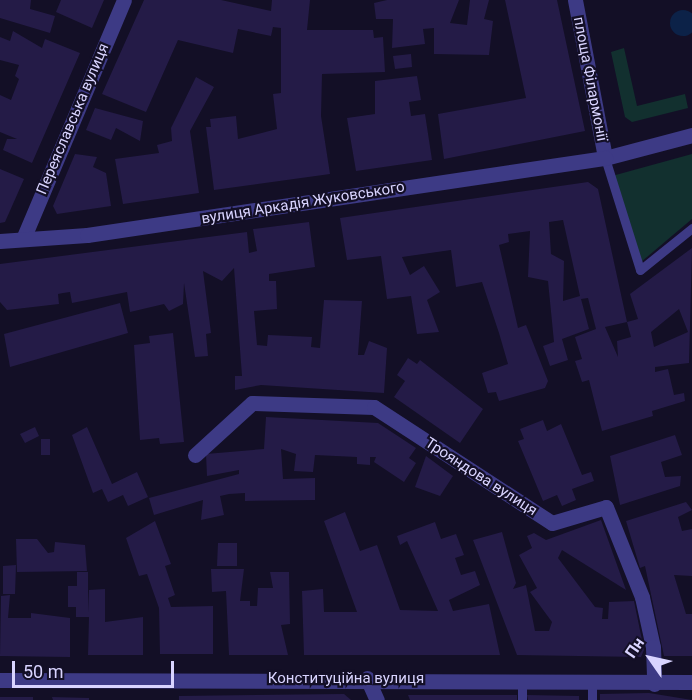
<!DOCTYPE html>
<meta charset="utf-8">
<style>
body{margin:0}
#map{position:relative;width:692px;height:700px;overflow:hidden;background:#130f26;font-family:Roboto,sans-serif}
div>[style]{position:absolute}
.green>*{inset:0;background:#12302f}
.water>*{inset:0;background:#0c2248}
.round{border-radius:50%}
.building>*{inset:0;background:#241b47}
.lane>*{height:9px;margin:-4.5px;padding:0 4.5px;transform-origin:4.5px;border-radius:4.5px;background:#3d3a85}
.street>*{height:15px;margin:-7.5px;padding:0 7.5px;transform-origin:7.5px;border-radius:7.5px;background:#3d3a85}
span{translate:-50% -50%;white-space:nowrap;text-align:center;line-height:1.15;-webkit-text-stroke:4.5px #130f26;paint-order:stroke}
.street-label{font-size:15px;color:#d9d4ff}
.north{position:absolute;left:620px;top:628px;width:60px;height:60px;-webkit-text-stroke:4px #130f26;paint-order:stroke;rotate:304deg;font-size:16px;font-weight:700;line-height:24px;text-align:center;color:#d9d4ff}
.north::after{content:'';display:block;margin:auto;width:21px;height:27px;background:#d9d4ff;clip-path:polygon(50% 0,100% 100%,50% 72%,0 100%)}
.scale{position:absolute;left:12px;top:661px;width:162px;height:27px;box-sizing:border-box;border:3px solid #d9d4ff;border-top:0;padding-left:8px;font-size:18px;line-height:21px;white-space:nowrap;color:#d9d4ff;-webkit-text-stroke:4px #130f26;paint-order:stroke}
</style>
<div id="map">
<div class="green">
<i style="clip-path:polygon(624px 48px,637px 106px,685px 94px,688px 108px,632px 122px,625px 117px,611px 52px)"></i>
<i style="clip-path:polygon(692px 154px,692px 219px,641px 262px,612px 176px)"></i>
</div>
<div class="water">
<i class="round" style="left:670px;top:10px;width:26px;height:26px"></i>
</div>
<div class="building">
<i style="clip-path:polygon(0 0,31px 0,30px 9px,55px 16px,50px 33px,0 18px)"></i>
<i style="clip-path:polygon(61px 0,104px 0,92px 28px,56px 12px)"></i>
<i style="clip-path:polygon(144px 0,221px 0,271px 11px,272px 0,310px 0,307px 30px,373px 30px,374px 38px,383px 37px,385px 72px,322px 74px,321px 116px,330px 174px,214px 190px,206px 127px,211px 127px,210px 119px,236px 116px,238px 139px,277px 129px,273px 94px,281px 93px,281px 28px,273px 27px,271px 36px,238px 29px,233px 53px,178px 40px,146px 112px,102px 94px)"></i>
<i style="clip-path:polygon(387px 0,459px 0,450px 23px,467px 25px,470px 0,489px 0,484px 19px,493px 21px,489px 55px,434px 54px,434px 28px,423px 29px,425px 44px,392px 48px,393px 19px,376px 19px,374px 3px)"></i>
<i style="clip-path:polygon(505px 0,557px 0,585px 131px,444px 159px,438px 114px,526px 98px)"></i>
<i style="clip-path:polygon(13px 31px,42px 48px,45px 39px,80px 53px,32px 163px,3px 150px,7px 139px,17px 139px,0 132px,0 95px,11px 100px,19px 79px,15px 76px,19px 65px,0 60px,0 37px,10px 41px)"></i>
<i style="clip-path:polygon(411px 54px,412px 67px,395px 69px,393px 56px)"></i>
<i style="clip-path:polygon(417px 76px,421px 100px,409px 102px,411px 116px,425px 114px,432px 160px,356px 171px,347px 118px,375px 114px,375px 81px)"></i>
<i style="clip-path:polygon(196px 77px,214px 87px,190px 131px,199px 193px,123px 204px,115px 159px,159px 153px,157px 145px,172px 141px,171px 128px)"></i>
<i style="clip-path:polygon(95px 108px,143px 121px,140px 141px,116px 128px,111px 140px,86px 130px)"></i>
<i style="clip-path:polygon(75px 154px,97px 157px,93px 167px,106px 173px,111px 206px,57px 214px,53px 206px)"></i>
<i style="clip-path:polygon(0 169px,24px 179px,5px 222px,0 223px)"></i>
<i style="clip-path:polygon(evenodd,588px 182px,598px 189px,627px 322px,605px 327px,618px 357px,617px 341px,631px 337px,627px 322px,638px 319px,630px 294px,692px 248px,689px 363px,655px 367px,655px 372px,668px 369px,674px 395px,684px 393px,685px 401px,652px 411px,653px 416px,602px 431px,589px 380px,582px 382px,575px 361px,582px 359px,575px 337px,596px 329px,588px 298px,581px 299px,589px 329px,562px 339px,568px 360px,550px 366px,543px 346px,554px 342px,548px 281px,528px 277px,530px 231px,508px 234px,509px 242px,499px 245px,518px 328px,526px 325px,548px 381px,545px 388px,499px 401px,496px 392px,488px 393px,482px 373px,508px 364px,499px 333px,482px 282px,456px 287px,451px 250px,402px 257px,410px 275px,424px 266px,440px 292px,427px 300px,439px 332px,417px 334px,411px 296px,387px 299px,381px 256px,347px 260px,340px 218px,588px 182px,563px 220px,580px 296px,563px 301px,564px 261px,551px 254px,549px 222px,563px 220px,588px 182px,679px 309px,688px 332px,654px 347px,651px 332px,679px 309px)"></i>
<i style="clip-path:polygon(309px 222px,315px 267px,269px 274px,269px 281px,276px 281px,277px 309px,254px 311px,257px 345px,267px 346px,268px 335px,312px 337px,311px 347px,320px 348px,324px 300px,362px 301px,358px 355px,364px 355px,369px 341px,387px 348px,384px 393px,261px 385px,235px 390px,235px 376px,242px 376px,234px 268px,222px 281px,203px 271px,211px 333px,206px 334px,208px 356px,195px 357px,184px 283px,183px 304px,169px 311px,164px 304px,130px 312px,127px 292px,72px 303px,70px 292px,63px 293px,58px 294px,59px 304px,7px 310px,0 302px,0 264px,247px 232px,249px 253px,257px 251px,253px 229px)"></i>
<i style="clip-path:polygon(120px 303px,128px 333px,10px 367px,4px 334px)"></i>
<i style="clip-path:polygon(173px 333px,184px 442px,160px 444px,159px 438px,140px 440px,134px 345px,150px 343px,149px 336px)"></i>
<i style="clip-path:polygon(408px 358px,417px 364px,420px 360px,483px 409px,460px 443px,394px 397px,405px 381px,397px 375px)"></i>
<i style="clip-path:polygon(266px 417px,378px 423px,416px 448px,409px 458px,416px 463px,404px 482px,374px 462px,376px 457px,370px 457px,370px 465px,357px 464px,357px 457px,315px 455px,313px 472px,294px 471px,296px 454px,281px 449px,283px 479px,315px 478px,315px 500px,245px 501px,245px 493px,229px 494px,220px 496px,224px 515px,201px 520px,203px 500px,154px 515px,149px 498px,239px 474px,239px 470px,207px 476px,206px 454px,264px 449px)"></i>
<i style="clip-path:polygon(543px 420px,547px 431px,561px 424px,582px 475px,591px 472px,594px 481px,572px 489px,576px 500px,562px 506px,557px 495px,543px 501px,518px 441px,524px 439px,520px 429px)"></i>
<i style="clip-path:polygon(35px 427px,39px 436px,25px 443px,20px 434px)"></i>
<i style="clip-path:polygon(87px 427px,112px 484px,137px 472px,148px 497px,128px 506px,123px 495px,108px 502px,102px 489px,93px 493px,72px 435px)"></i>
<i style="clip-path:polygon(675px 435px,682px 455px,661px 462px,665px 477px,681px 476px,680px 486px,620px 505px,610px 456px)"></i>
<i style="clip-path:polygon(41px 439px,50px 439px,50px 455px,41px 455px)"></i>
<i style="clip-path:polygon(426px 456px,453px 476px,440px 496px,415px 487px)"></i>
<i style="clip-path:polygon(686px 502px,692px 510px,678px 517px,682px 531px,692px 529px,692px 576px,674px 575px,686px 614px,692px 614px,692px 656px,664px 656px,645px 566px,640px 568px,626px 521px)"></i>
<i style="clip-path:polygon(345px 512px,360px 551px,377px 545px,400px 610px,438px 611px,407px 541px,400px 545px,397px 536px,435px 522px,441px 539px,456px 534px,464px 555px,455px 558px,461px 575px,475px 571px,480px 585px,449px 600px,453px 611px,489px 604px,500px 655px,304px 655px,302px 591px,323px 589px,324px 612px,357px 612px,324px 521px)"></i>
<i style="clip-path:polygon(601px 520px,626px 590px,562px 550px,558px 558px,595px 607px,603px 608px,602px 619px,608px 619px,609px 602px,634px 601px,644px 650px,641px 657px,517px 655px,473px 540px,502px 532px,516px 583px,513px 589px,526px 585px,535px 631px,549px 631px,552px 622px,530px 592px,537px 588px,519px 555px,532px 548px,527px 536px,534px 533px,546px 540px)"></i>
<i style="clip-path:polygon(155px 521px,171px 564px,165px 566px,175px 595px,168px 598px,171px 607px,213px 606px,213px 654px,160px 654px,159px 608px,147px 574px,139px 576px,126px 538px)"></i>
<i style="clip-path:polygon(16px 539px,37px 539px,48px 553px,54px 552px,55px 542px,85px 545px,87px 571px,17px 572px)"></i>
<i style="clip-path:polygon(218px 543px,237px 543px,237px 566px,217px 566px)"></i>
<i style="clip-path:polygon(16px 565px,15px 594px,3px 594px,3px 566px)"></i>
<i style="clip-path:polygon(211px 569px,244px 569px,240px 601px,250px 601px,250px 606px,257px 606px,258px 588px,273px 588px,270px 572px,289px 572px,290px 624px,281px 625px,288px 655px,229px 655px,226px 591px,212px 592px)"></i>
<i style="clip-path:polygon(77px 572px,88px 572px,88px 613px,89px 590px,105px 589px,105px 622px,143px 617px,143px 655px,88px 655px,89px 617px,76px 617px,76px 607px,68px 607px,68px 586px,77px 586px)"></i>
<i style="clip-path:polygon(10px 595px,8px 618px,31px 618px,31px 613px,70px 618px,70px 657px,0 656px,1px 596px)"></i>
<i style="clip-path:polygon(649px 693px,692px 700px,600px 700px,600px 694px)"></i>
<i style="clip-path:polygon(344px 694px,351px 700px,179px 700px,179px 696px)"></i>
<i style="clip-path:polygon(408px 695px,517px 695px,517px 700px,410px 700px)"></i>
<i style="clip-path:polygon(527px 695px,579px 696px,579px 700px,528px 700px)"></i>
<i style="clip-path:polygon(0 697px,33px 697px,33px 700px,0 700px)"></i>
<i style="clip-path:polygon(52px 697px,89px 698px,89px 700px,53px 700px)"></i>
</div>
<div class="lane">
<i style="left:605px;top:158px;width:117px;rotate:72.6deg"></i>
<i style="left:640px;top:270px;width:67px;rotate:-38.9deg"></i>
<i style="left:592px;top:683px;width:17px;rotate:90deg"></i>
<i style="left:522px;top:700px;width:19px;rotate:-90deg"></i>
</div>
<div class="street">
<i style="left:575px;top:0;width:161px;rotate:79.2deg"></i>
<i style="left:605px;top:158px;width:90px;rotate:-14.8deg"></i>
<i style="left:23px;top:239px;width:259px;rotate:-67.1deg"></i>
<i style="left:0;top:241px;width:87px;rotate:-3.9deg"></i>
<i style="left:87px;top:235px;width:524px;rotate:-8.46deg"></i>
<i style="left:195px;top:455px;width:77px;rotate:-42.4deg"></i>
<i style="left:252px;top:403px;width:122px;rotate:1.9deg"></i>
<i style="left:374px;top:407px;width:212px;rotate:33.1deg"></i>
<i style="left:552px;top:523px;width:56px;rotate:-16.5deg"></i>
<i style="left:606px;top:507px;width:97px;rotate:68.2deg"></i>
<i style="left:642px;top:597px;width:51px;rotate:77.6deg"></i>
<i style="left:653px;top:647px;width:37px;rotate:88deg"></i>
<i style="left:367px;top:678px;width:24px;rotate:66deg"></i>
<i style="left:0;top:680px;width:692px;rotate:0.17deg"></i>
</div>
<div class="street-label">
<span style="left:590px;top:79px;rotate:79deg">площа Філармонії</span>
<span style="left:73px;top:119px;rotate:-67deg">Переяславська вулиця</span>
<span style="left:303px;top:203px;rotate:-9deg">вулиця Аркадія Жуковського</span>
<span style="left:481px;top:477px;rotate:33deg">Трояндова вулиця</span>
<span style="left:346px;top:679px">Конституційна вулиця</span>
</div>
<div class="north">Пн</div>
<div class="scale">50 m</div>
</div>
